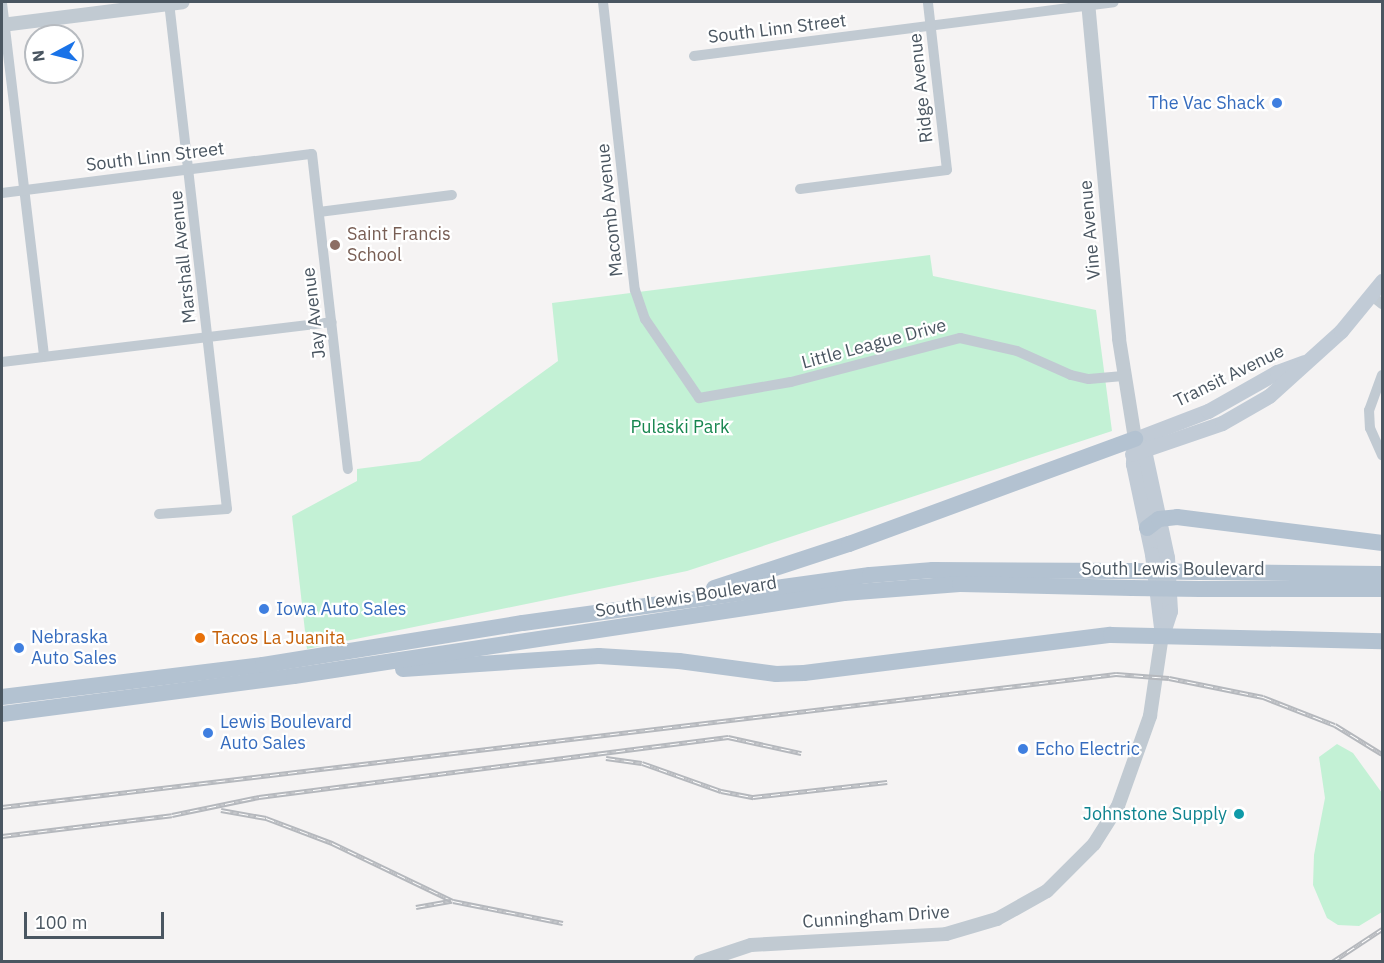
<!DOCTYPE html>
<style>
body{margin:0}
#map{position:relative;width:1384px;height:963px;overflow:hidden;background:#f5f3f3;font-family:"IBM Plex Sans",sans-serif}
div>[style]{position:absolute}
.green>*{inset:0;background:#c3f1d5}
.minor>*{height:10px;margin:-5px;padding:0 5px;transform-origin:5px;border-radius:5px;background:#c1cad2}
.tertiary>*{height:14px;margin:-7px;padding:0 7px;transform-origin:7px;border-radius:7px;background:#c1cad2}
.secondary>*{height:15px;margin:-7.5px;padding:0 7.5px;transform-origin:7.5px;border-radius:7.5px;background:#c1cbd6}
.primary>*{height:16px;margin:-8px;padding:0 8px;transform-origin:8px;border-radius:8px;background:#b3c2d1}
.rail>*{height:5px;margin-top:-2.5px;transform-origin:0;background:repeating-linear-gradient(90deg,#fff 0 9px,#b5b8bd 0 18px);box-sizing:border-box;border-block:2px solid #b5b8bd}
.primary-bridge>*{height:16px;margin:-8px;padding:0 8px;transform-origin:8px;border-radius:8px;background:#b3c2d1}
.dots>*{width:16px;height:16px;translate:-50% -50%;box-sizing:border-box;border:3px solid #fff;border-radius:50%}
span{translate:-50% -50%;white-space:nowrap;text-align:center;line-height:1.15;-webkit-text-stroke:4.5px #fff;paint-order:stroke}
.street-label{font-size:18px;color:#4a5661}
.shop-label{font-size:18px;color:#366cbe}
.right{translate:-100% -50%;text-align:right}
.left{translate:0 -50%;text-align:left}
.education-label{font-size:18px;color:#785e54}
.park-label{font-size:18px;color:#17864f}
.food-label{font-size:18px;color:#c56008}
.culture-label{font-size:18px;color:#0d838f}
.frame{position:absolute;inset:0;border:3px solid #4a5661;pointer-events:none}
.north{position:absolute;left:24px;top:24px;width:60px;height:60px;box-sizing:border-box;background:#fff;border:2px solid #b7bbc0;border-radius:50%;rotate:263deg;font-size:16px;font-weight:700;line-height:24px;text-align:center;color:#4a5661}
.north::after{content:'';display:block;margin:auto;width:21px;height:27px;background:#1a73e8;clip-path:polygon(50% 0,100% 100%,50% 72%,0 100%)}
.scale{position:absolute;left:24px;top:912px;width:140px;height:27px;box-sizing:border-box;border:3px solid #4a5661;border-top:0;padding-left:8px;font-size:18px;line-height:21px;white-space:nowrap;color:#4a5661;-webkit-text-stroke:4px #fff;paint-order:stroke}
</style>
<div id="map">
<div class="green">
<i style="clip-path:polygon(930px 255px,933px 276px,1096px 310px,1112px 431px,687px 571px,307px 649px,292px 516px,357px 481px,357px 469px,420px 461px,558px 361px,552px 303px)"></i>
<i style="clip-path:polygon(1337px 744px,1353px 753px,1382px 793px,1382px 912px,1359px 926px,1338px 925px,1327px 918px,1313px 885px,1314px 855px,1325px 798px,1319px 757px)"></i>
</div>
<div class="minor">
<i style="left:603px;top:2px;width:290px;rotate:83.7deg"></i>
<i style="left:635px;top:290px;width:31px;rotate:71deg"></i>
<i style="left:645px;top:319px;width:96px;rotate:55.6deg"></i>
<i style="left:699px;top:398px;width:93px;rotate:-9.9deg"></i>
<i style="left:791px;top:382px;width:175px;rotate:-14.6deg"></i>
<i style="left:960px;top:338px;width:58px;rotate:12.8deg"></i>
<i style="left:1017px;top:351px;width:59px;rotate:24deg"></i>
<i style="left:1071px;top:375px;width:18px;rotate:13deg"></i>
<i style="left:1089px;top:379px;width:34px;rotate:-5deg"></i>
<i style="left:2px;top:3px;width:356px;rotate:83.2deg"></i>
<i style="left:694px;top:56px;width:423px;rotate:-7.3deg"></i>
<i style="left:800px;top:189px;width:148px;rotate:-7.4deg"></i>
<i style="left:947px;top:170px;width:169px;rotate:-96.5deg"></i>
<i style="left:2px;top:193px;width:312px;rotate:-7.2deg"></i>
<i style="left:312px;top:154px;width:317px;rotate:83.5deg"></i>
<i style="left:319px;top:212px;width:134px;rotate:-7.3deg"></i>
<i style="left:1372px;top:296px;width:13px;rotate:39deg"></i>
<i style="left:2px;top:362px;width:332px;rotate:-6.9deg"></i>
<i style="left:1382px;top:375px;width:37px;rotate:110deg"></i>
<i style="left:1369px;top:410px;width:18px;rotate:87deg"></i>
<i style="left:1370px;top:428px;width:30px;rotate:66deg"></i>
<i style="left:159px;top:514px;width:68px;rotate:-4.2deg"></i>
<i style="left:227px;top:509px;width:510px;rotate:-96.53deg"></i>
</div>
<div class="tertiary">
<i style="left:1088px;top:2px;width:338px;rotate:84.7deg"></i>
<i style="left:1119px;top:339px;width:101px;rotate:80.9deg"></i>
<i style="left:2px;top:25px;width:182px;rotate:-7.2deg"></i>
<i style="left:700px;top:962px;width:54px;rotate:-18.4deg"></i>
<i style="left:751px;top:945px;width:195px;rotate:-3.2deg"></i>
<i style="left:946px;top:934px;width:53px;rotate:-16.4deg"></i>
<i style="left:997px;top:919px;width:57px;rotate:-29.2deg"></i>
<i style="left:1047px;top:891px;width:66px;rotate:-45deg"></i>
<i style="left:1094px;top:844px;width:45px;rotate:-57.7deg"></i>
<i style="left:1118px;top:806px;width:96px;rotate:-70.4deg"></i>
<i style="left:1150px;top:716px;width:82px;rotate:-81.6deg"></i>
</div>
<div class="secondary">
<i style="left:1135px;top:439px;width:78px;rotate:-21deg"></i>
<i style="left:1208px;top:411px;width:79px;rotate:-29.5deg"></i>
<i style="left:1277px;top:372px;width:29px;rotate:-20deg"></i>
<i style="left:1134px;top:443px;width:21px;rotate:93deg"></i>
<i style="left:1133px;top:464px;width:92px;rotate:78.1deg"></i>
<i style="left:1152px;top:554px;width:82px;rotate:83deg"></i>
<i style="left:1138px;top:443px;width:9px;rotate:49deg"></i>
<i style="left:1144px;top:450px;width:109px;rotate:77.9deg"></i>
<i style="left:1167px;top:557px;width:54px;rotate:86.8deg"></i>
<i style="left:1170px;top:611px;width:25px;rotate:108deg"></i>
<i style="left:1132px;top:454px;width:95px;rotate:-19deg"></i>
<i style="left:1222px;top:423px;width:54px;rotate:-29.9deg"></i>
<i style="left:1269px;top:396px;width:97px;rotate:-42.1deg"></i>
<i style="left:1341px;top:331px;width:65px;rotate:-50.6deg"></i>
</div>
<div class="primary">
<i style="left:1147px;top:528px;width:15px;rotate:-37deg"></i>
<i style="left:1159px;top:519px;width:18px;rotate:-6deg"></i>
<i style="left:1177px;top:517px;width:207px;rotate:7.2deg"></i>
<i style="left:1199px;top:572px;width:183px;rotate:0.6deg"></i>
<i style="left:714px;top:588px;width:142px;rotate:-18.1deg"></i>
<i style="left:849px;top:544px;width:305px;rotate:-20.2deg"></i>
<i style="left:1200px;top:589px;width:182px"></i>
<i style="left:403px;top:669px;width:196px;rotate:-3.8deg"></i>
<i style="left:599px;top:656px;width:80px;rotate:3.6deg"></i>
<i style="left:679px;top:661px;width:98px;rotate:7.6deg"></i>
<i style="left:776px;top:674px;width:28px;rotate:-2deg"></i>
<i style="left:804px;top:673px;width:309px;rotate:-7.1deg"></i>
<i style="left:1111px;top:635px;width:271px;rotate:1.3deg"></i>
<i style="left:2px;top:697px;width:263px;rotate:-7deg"></i>
<i style="left:263px;top:665px;width:263px;rotate:-9.2deg"></i>
<i style="left:523px;top:623px;width:350px;rotate:-7.9deg"></i>
<i style="left:870px;top:575px;width:63px;rotate:-4.5deg"></i>
<i style="left:933px;top:570px;width:197px;rotate:0.3deg"></i>
<i style="left:2px;top:714px;width:294px;rotate:-7.4deg"></i>
<i style="left:294px;top:676px;width:556px;rotate:-8.58deg"></i>
<i style="left:844px;top:593px;width:116px;rotate:-4.4deg"></i>
<i style="left:960px;top:584px;width:172px;rotate:1.3deg"></i>
</div>
<div class="rail">
<i style="left:606px;top:758px;width:36px;rotate:8deg"></i>
<i style="left:642px;top:763px;width:84px;rotate:19.5deg"></i>
<i style="left:721px;top:791px;width:33px;rotate:11deg"></i>
<i style="left:753px;top:797px;width:135px;rotate:-6.4deg"></i>
<i style="left:2px;top:807px;width:1122px;rotate:-6.81deg"></i>
<i style="left:1116px;top:674px;width:53px;rotate:4.3deg"></i>
<i style="left:1169px;top:678px;width:96px;rotate:11.4deg"></i>
<i style="left:1263px;top:697px;width:77px;rotate:21.3deg"></i>
<i style="left:1335px;top:725px;width:55px;rotate:31.7deg"></i>
<i style="left:221px;top:810px;width:46px;rotate:10.1deg"></i>
<i style="left:266px;top:818px;width:71px;rotate:20.7deg"></i>
<i style="left:332px;top:843px;width:134px;rotate:25.6deg"></i>
<i style="left:453px;top:901px;width:112px;rotate:11.3deg"></i>
<i style="left:2px;top:836px;width:171px;rotate:-7deg"></i>
<i style="left:172px;top:815px;width:89px;rotate:-11.7deg"></i>
<i style="left:259px;top:797px;width:473px;rotate:-7.3deg"></i>
<i style="left:728px;top:737px;width:75px;rotate:12.4deg"></i>
<i style="left:416px;top:907px;width:36px;rotate:-10deg"></i>
<i style="left:1332px;top:962px;width:60px;rotate:-33.4deg"></i>
</div>
<div class="primary-bridge">
<i style="left:1130px;top:571px;width:69px;rotate:0.8deg"></i>
<i style="left:1132px;top:588px;width:68px;rotate:0.8deg"></i>
</div>
<div class="dots">
<i style="left:1277px;top:103px;background:#3f7fe0"></i>
<i style="left:335px;top:245px;background:#8d6e63"></i>
<i style="left:264px;top:609px;background:#3f7fe0"></i>
<i style="left:200px;top:638px;background:#e8710a"></i>
<i style="left:19px;top:648px;background:#3f7fe0"></i>
<i style="left:208px;top:733px;background:#3f7fe0"></i>
<i style="left:1023px;top:749px;background:#3f7fe0"></i>
<i style="left:1239px;top:814px;background:#0f9aa8"></i>
</div>
<div class="street-label">
<span style="left:777px;top:29px;rotate:-7deg">South Linn Street</span>
<span style="left:921px;top:88px;rotate:-96deg">Ridge Avenue</span>
<span style="left:155px;top:157px;rotate:-7deg">South Linn Street</span>
<span style="left:610px;top:210px;rotate:-96deg">Macomb Avenue</span>
<span style="left:1090px;top:230px;rotate:-95deg">Vine Avenue</span>
<span style="left:183px;top:257px;rotate:-96deg">Marshall Avenue</span>
<span style="left:314px;top:313px;rotate:-97deg">Jay Avenue</span>
<span style="left:874px;top:344px;rotate:-15deg">Little League Drive</span>
<span style="left:1229px;top:376px;rotate:-26deg">Transit Avenue</span>
<span style="left:1173px;top:569px">South Lewis Boulevard</span>
<span style="left:686px;top:597px;rotate:-9deg">South Lewis Boulevard</span>
<span style="left:876px;top:917px;rotate:-4deg">Cunningham Drive</span>
</div>
<div class="shop-label">
<span class="right" style="left:1265px;top:103px">The Vac Shack</span>
<span class="left" style="left:276px;top:609px">Iowa Auto Sales</span>
<span class="left" style="left:31px;top:648px">Nebraska<br>Auto Sales</span>
<span class="left" style="left:220px;top:733px">Lewis Boulevard<br>Auto Sales</span>
<span class="left" style="left:1035px;top:749px">Echo Electric</span>
</div>
<div class="education-label">
<span class="left" style="left:347px;top:245px">Saint Francis<br>School</span>
</div>
<div class="park-label">
<span style="left:680px;top:427px">Pulaski Park</span>
</div>
<div class="food-label">
<span class="left" style="left:212px;top:638px">Tacos La Juanita</span>
</div>
<div class="culture-label">
<span class="right" style="left:1227px;top:814px">Johnstone Supply</span>
</div>
<div class="frame"></div>
<div class="north">N</div>
<div class="scale">100 m</div>
</div>
